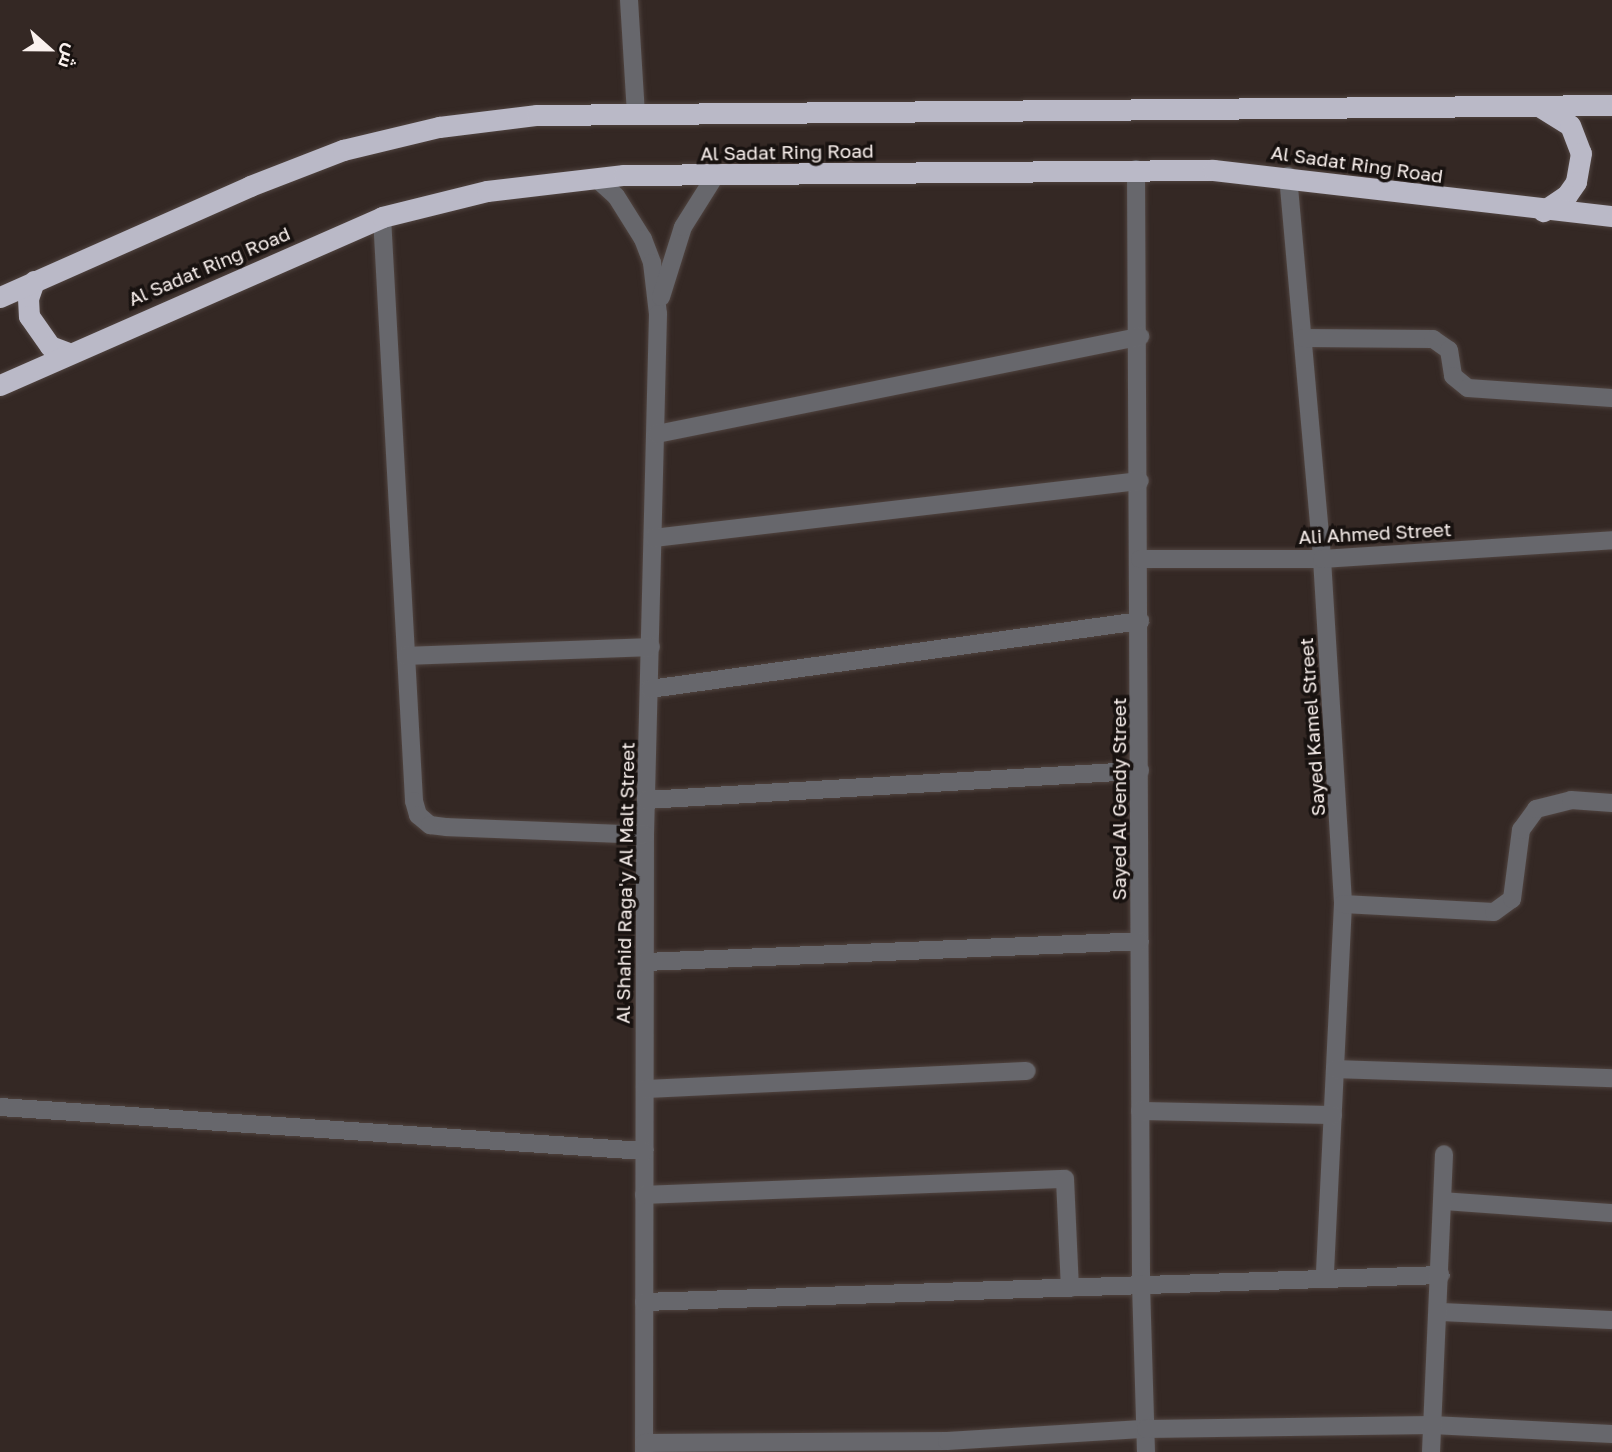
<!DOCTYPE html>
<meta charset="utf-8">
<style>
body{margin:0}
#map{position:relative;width:1612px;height:1452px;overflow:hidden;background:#342824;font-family:"Golos Text",Cairo,sans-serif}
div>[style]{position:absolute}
.roads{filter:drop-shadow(0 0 2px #504440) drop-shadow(0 0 2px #504440)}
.minor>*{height:18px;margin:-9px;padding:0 9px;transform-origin:9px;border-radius:9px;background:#67676c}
.highway>*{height:21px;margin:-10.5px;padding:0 10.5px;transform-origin:10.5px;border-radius:10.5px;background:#bab9c7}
span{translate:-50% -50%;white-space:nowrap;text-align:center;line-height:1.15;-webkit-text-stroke:7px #181210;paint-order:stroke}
.street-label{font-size:19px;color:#faf1ee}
.north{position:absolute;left:14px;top:14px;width:70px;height:70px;-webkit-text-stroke:5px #181210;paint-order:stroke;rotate:111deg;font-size:19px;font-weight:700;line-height:28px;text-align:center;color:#faf1ee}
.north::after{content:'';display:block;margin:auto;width:24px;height:32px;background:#faf1ee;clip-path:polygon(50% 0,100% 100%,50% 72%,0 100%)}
</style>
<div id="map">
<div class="roads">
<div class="minor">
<i style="left:629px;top:0;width:116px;rotate:86.5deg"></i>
<i style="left:1136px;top:169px;width:1115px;rotate:89.74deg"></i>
<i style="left:1141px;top:1284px;width:168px;rotate:88.3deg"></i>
<i style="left:1288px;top:176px;width:385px;rotate:84.9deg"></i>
<i style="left:1322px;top:559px;width:346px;rotate:86.5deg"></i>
<i style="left:1343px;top:904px;width:374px;rotate:92.8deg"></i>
<i style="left:597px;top:179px;width:25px;rotate:42deg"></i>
<i style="left:616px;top:196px;width:51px;rotate:57.9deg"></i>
<i style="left:643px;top:239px;width:26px;rotate:69deg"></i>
<i style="left:652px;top:263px;width:51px;rotate:83.3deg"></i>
<i style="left:658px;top:314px;width:521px;rotate:91.43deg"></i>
<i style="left:645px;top:835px;width:617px;rotate:90.09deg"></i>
<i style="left:382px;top:217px;width:585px;rotate:86.86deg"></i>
<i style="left:414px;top:801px;width:15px;rotate:74deg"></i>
<i style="left:418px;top:815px;width:16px;rotate:40deg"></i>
<i style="left:430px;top:825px;width:17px;rotate:7deg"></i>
<i style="left:447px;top:827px;width:198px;rotate:2.3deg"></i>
<i style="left:661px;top:297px;width:73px;rotate:-72.6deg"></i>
<i style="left:683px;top:227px;width:60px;rotate:-57.9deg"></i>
<i style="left:1303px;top:338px;width:130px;rotate:0.4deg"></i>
<i style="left:1433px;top:339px;width:19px;rotate:35deg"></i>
<i style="left:1449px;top:350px;width:26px;rotate:81deg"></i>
<i style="left:1453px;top:376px;width:19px;rotate:39deg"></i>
<i style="left:1468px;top:388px;width:144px;rotate:4deg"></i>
<i style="left:657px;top:434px;width:493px;rotate:-11.4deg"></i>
<i style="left:654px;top:538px;width:489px;rotate:-6.7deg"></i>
<i style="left:1140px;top:559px;width:182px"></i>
<i style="left:1322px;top:559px;width:291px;rotate:-3.7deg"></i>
<i style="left:406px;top:656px;width:245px;rotate:-2.1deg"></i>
<i style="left:650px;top:689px;width:495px;rotate:-7.9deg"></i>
<i style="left:646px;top:800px;width:495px;rotate:-3.4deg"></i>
<i style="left:1343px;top:904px;width:151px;rotate:3deg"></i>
<i style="left:1494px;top:912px;width:22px;rotate:-36deg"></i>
<i style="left:1512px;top:899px;width:70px;rotate:-82.6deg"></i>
<i style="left:1521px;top:830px;width:26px;rotate:-54deg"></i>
<i style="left:1536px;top:809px;width:36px;rotate:-14deg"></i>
<i style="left:1571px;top:800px;width:41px;rotate:4.2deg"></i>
<i style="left:645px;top:962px;width:495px;rotate:-2.4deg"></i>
<i style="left:1335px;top:1069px;width:277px;rotate:1.9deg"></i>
<i style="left:645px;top:1089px;width:382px;rotate:-2.7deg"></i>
<i style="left:0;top:1107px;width:646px;rotate:3.91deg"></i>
<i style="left:1140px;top:1111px;width:193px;rotate:1.2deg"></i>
<i style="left:644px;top:1195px;width:421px;rotate:-2.2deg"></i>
<i style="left:1065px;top:1179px;width:109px;rotate:87.4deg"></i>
<i style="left:1443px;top:1201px;width:169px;rotate:4.1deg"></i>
<i style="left:644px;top:1302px;width:797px;rotate:-1.94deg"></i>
<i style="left:1440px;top:1312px;width:172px;rotate:2.7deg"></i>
<i style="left:644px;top:1443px;width:303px;rotate:-0.4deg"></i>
<i style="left:947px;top:1441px;width:199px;rotate:-3.5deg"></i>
<i style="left:1146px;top:1429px;width:286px;rotate:-0.8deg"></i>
<i style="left:1432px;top:1425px;width:180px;rotate:2.9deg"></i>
<i style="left:1431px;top:1452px;width:298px;rotate:-87.5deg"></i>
</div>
<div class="highway">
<i style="left:1539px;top:106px;width:36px;rotate:32deg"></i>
<i style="left:1570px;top:125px;width:30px;rotate:69deg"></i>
<i style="left:1581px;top:153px;width:29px;rotate:100deg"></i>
<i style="left:1576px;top:182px;width:16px;rotate:125deg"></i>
<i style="left:1567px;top:195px;width:29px;rotate:146deg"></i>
<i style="left:34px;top:281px;width:18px;rotate:109deg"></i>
<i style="left:28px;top:298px;width:18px;rotate:87deg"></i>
<i style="left:29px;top:316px;width:37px;rotate:55deg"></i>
<i style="left:50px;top:346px;width:17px;rotate:21deg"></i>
<i style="left:0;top:297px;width:274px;rotate:-23.9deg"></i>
<i style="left:250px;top:186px;width:100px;rotate:-21.2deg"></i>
<i style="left:343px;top:150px;width:99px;rotate:-13.5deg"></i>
<i style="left:439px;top:127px;width:99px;rotate:-7deg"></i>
<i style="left:537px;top:115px;width:1075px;rotate:-0.53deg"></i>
<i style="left:0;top:385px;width:417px;rotate:-23.7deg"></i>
<i style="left:382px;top:217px;width:108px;rotate:-13.9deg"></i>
<i style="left:487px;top:191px;width:138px;rotate:-6.7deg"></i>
<i style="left:624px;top:175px;width:589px;rotate:-0.49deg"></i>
<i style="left:1213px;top:170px;width:402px;rotate:6.6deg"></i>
</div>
</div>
<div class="street-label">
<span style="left:787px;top:152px;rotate:-1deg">Al Sadat Ring Road</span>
<span style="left:1357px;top:164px;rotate:8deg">Al Sadat Ring Road</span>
<span style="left:209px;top:266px;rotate:-23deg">Al Sadat Ring Road</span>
<span style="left:1375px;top:533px;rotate:-3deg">Ali Ahmed Street</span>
<span style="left:1312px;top:727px;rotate:-94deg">Sayed Kamel Street</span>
<span style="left:1119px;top:799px;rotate:-90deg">Sayed Al Gendy Street</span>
<span style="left:625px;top:883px;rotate:-89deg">Al Shahid Raga'y Al Malt Street</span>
</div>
<div class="north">ش</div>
</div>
